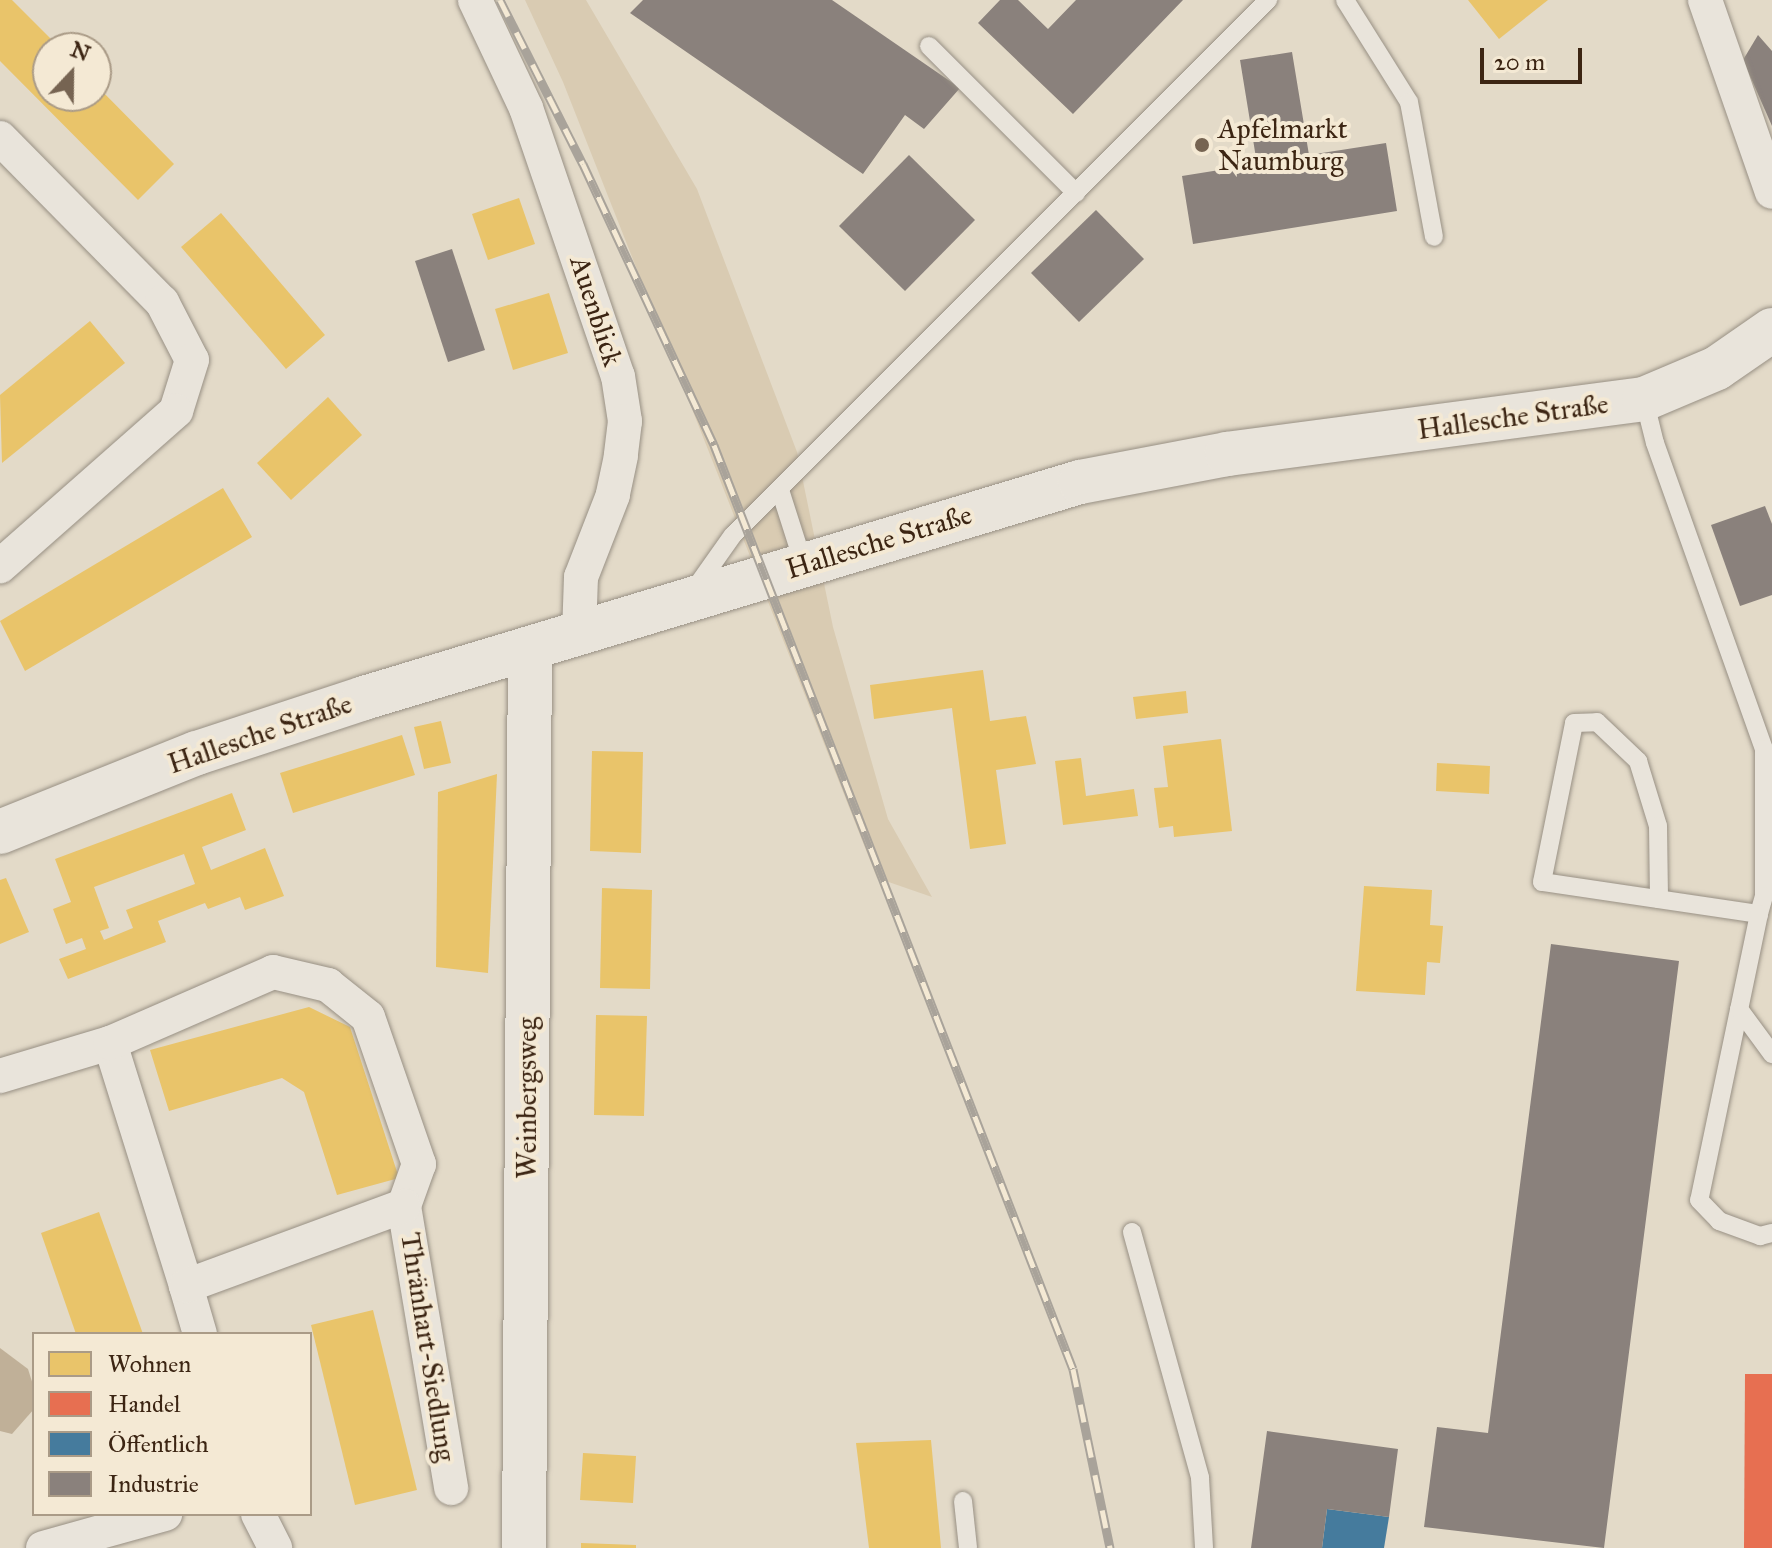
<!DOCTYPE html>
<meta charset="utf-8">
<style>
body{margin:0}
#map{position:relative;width:1772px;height:1548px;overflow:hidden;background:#e3dac8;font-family:"IM FELL Great Primer",serif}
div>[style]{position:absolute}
.green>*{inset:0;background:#d9cbb2}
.water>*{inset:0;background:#c0b098}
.homes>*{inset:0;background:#e9c46a}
.shops>*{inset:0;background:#e76f51}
.public>*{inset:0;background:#457b9d}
.industry>*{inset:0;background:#8a817c}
.roads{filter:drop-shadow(0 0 2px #989084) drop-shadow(0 0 2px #989084)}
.service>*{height:18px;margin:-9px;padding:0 9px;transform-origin:9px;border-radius:9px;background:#e9e4db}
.minor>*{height:34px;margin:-17px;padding:0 17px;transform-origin:17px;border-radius:17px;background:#e9e4db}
.tertiary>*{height:44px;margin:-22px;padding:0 22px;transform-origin:22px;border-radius:22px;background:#e9e4db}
.secondary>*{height:44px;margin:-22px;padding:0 22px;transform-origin:22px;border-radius:22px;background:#e9e4db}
.rail>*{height:9px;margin-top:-4.5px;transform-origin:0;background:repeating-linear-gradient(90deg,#f4e9d4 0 18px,#a9a39a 0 36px);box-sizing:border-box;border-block:2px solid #a9a39a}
.dots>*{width:22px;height:22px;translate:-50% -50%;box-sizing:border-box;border:4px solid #f4e9d4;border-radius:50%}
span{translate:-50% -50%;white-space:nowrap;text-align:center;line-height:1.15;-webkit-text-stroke:8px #f4e9d4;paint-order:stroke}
.poi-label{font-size:28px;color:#3c2513}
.left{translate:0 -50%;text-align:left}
.street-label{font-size:28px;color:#3c2513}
.legend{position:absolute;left:32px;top:1332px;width:280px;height:184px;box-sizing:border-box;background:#f4e9d4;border:2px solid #aa9b87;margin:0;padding:10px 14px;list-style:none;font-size:24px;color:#3c2513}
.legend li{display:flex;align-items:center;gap:16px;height:40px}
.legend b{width:40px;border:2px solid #aa9b87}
.north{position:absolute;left:32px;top:32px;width:80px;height:80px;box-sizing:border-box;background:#f4e9d4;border:2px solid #aa9b87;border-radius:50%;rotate:22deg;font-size:22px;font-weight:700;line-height:32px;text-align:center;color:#3c2513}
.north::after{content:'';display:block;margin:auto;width:28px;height:36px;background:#766452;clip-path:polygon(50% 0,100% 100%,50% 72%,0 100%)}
.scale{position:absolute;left:1480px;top:48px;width:102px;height:36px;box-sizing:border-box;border:4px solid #3c2513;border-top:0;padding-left:10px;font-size:24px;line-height:28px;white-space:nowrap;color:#3c2513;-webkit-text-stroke:6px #f4e9d4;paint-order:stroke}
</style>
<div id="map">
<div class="green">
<i style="clip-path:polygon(525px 0,586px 0,697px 189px,797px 452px,833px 627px,888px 819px,932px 897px,877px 878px,563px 82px)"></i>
</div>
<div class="water">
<i style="clip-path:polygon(0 1348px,28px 1369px,34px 1388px,34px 1409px,12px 1434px,0 1431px)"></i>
</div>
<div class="homes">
<i style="clip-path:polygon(0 0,12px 0,60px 48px,48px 48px,48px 96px,96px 96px,96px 85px,174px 164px,138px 200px,0 61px)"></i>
<i style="clip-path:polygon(1468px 0,1548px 0,1499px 39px)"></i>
<i style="clip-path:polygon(519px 198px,535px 244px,488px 260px,472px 214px)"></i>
<i style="clip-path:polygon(221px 213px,325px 335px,286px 369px,181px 247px)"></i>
<i style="clip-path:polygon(549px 293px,568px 353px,513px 370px,495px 309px)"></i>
<i style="clip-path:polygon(90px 321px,125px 363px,2px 463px,0 395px)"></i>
<i style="clip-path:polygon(328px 397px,362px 435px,291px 500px,257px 463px)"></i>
<i style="clip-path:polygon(223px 488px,252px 537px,25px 671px,0 621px)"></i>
<i style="clip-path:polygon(983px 670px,990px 721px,1026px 716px,1036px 764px,996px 770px,1006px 844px,970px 849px,952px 708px,874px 719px,870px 685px)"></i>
<i style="clip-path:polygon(1186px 691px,1188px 713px,1136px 719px,1133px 697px)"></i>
<i style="clip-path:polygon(441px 721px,451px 763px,424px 769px,414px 727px)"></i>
<i style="clip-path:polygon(402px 735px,415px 775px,293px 813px,280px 773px)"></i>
<i style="clip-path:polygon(1221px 739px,1232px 831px,1174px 837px,1173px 826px,1159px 828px,1154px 788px,1168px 787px,1163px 746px)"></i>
<i style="clip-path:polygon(592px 751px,643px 752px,641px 853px,590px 851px)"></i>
<i style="clip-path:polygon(1081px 758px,1086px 796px,1134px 789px,1138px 816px,1063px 825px,1055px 761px)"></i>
<i style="clip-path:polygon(1437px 763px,1490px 766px,1489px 794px,1436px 791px)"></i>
<i style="clip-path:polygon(497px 774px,488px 973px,436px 967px,438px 792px)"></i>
<i style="clip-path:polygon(evenodd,232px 793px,246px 830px,202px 847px,211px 870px,265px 848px,284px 896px,245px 910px,240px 897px,208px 909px,205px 903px,158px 921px,166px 942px,68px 979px,59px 959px,86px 949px,82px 938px,66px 944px,53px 909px,71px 902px,55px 859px,232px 793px,184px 854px,195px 884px,126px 910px,133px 928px,104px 940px,100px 931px,109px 928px,94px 887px,184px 854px)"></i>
<i style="clip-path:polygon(6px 878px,29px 932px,0 944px,0 880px)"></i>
<i style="clip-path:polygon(1364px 886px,1432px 890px,1430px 925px,1443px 926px,1440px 963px,1427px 962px,1425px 995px,1356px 991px)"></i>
<i style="clip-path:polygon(602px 888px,652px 890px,650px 989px,600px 988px)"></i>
<i style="clip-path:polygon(309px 1007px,350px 1027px,399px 1178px,337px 1195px,304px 1092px,282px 1078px,169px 1111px,150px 1050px)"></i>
<i style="clip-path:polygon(596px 1015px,647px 1016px,644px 1116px,594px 1115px)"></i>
<i style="clip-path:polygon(99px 1212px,143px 1334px,76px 1334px,41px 1233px)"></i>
<i style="clip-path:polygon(373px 1310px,417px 1490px,355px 1505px,311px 1325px)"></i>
<i style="clip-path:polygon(931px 1440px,941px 1548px,869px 1548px,856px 1443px)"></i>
<i style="clip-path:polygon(583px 1453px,636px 1456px,633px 1503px,580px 1500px)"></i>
<i style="clip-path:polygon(581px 1543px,636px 1545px,636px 1548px,581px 1548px)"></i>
</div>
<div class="shops">
<i style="clip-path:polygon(1745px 1374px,1772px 1374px,1772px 1548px,1744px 1548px)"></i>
</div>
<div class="public">
<i style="clip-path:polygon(1327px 1509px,1389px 1517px,1384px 1548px,1322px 1548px)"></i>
</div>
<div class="industry">
<i style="clip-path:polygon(643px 0,832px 0,960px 88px,924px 129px,905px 115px,863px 174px,630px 13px)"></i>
<i style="clip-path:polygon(1000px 0,1018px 0,1048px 29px,1076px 0,1183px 0,1073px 114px,978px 23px)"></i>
<i style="clip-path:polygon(1758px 35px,1772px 51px,1772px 126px,1743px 60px)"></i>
<i style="clip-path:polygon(1292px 52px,1309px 155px,1386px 143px,1397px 211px,1193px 244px,1182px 176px,1257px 164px,1240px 60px)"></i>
<i style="clip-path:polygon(909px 155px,975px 220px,905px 291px,839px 226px)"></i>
<i style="clip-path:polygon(1096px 210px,1144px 259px,1079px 322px,1031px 273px)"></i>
<i style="clip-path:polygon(452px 249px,485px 350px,448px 362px,415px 261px)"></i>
<i style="clip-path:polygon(1765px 506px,1772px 524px,1772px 595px,1740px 606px,1711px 525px)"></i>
<i style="clip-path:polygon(1551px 944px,1679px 961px,1604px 1548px,1424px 1527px,1437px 1427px,1488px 1433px)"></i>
<i style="clip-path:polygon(1267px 1431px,1398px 1449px,1389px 1517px,1327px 1509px,1322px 1548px,1251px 1548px)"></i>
</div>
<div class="roads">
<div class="service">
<i style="left:1345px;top:0;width:120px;rotate:57.9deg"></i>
<i style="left:1409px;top:102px;width:137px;rotate:79.5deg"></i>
<i style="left:929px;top:46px;width:208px;rotate:45deg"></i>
<i style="left:1644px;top:399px;width:45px;rotate:76deg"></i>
<i style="left:1655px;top:443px;width:325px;rotate:70.4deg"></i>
<i style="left:1764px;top:749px;width:147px;rotate:90deg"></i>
<i style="left:1764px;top:896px;width:19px;rotate:106deg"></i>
<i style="left:1759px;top:914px;width:219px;rotate:-171.6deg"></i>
<i style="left:1542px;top:882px;width:162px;rotate:-78.6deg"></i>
<i style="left:1574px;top:723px;width:23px;rotate:-2deg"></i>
<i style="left:1597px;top:722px;width:57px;rotate:43.6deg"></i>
<i style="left:1638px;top:761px;width:68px;rotate:72.9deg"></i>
<i style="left:1658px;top:826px;width:73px;rotate:89.2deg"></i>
<i style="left:780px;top:490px;width:79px;rotate:72.3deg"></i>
<i style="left:694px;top:590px;width:67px;rotate:-54.7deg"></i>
<i style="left:733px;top:535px;width:757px;rotate:-45deg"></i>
<i style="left:1759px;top:914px;width:292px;rotate:101.8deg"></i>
<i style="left:1699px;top:1200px;width:29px;rotate:46deg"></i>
<i style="left:1719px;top:1221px;width:44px;rotate:20.1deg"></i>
<i style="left:1760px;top:1236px;width:12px;rotate:-14deg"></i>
<i style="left:1739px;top:1009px;width:56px;rotate:53.7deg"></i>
<i style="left:1132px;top:1232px;width:255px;rotate:74.5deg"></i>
<i style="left:1200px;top:1478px;width:70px;rotate:86.7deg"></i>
<i style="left:963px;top:1501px;width:47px;rotate:83.9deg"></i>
</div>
<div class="minor">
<i style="left:475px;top:0;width:119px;rotate:64.7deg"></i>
<i style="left:526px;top:108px;width:283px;rotate:71.1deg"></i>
<i style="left:618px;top:376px;width:46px;rotate:81.2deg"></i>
<i style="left:625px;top:421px;width:35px;rotate:97deg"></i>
<i style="left:621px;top:456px;width:40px;rotate:102deg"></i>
<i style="left:613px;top:495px;width:88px;rotate:111.3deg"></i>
<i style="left:581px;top:577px;width:57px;rotate:92deg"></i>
<i style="left:1705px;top:0;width:203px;rotate:70.8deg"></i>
<i style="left:0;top:138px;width:231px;rotate:45.4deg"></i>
<i style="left:162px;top:302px;width:65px;rotate:62.7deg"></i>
<i style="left:192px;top:360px;width:53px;rotate:107.4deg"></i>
<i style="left:176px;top:411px;width:235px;rotate:138.6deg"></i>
<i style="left:110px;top:1043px;width:255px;rotate:72.6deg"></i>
<i style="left:0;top:1076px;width:115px;rotate:-16.7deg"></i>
<i style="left:110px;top:1043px;width:178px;rotate:-23.5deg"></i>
<i style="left:273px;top:972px;width:57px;rotate:13.3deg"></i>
<i style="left:328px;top:985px;width:51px;rotate:38.7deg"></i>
<i style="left:368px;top:1017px;width:156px;rotate:70.9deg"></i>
<i style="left:419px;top:1164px;width:45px;rotate:109.7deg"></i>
<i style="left:404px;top:1206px;width:286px;rotate:80.5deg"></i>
<i style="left:200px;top:1334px;width:50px;rotate:-106.3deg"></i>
<i style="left:186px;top:1286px;width:232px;rotate:-20.2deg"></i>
<i style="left:258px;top:1514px;width:38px;rotate:63deg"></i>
<i style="left:43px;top:1548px;width:127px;rotate:-15.6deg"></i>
</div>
<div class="tertiary">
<i style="left:524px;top:1548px;width:899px;rotate:-89.62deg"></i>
</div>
<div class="secondary">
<i style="left:0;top:832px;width:212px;rotate:-21.9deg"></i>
<i style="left:197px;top:753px;width:176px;rotate:-18.2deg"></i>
<i style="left:364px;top:698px;width:748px;rotate:-16.79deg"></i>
<i style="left:1080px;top:482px;width:150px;rotate:-10.8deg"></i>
<i style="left:1227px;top:454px;width:421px;rotate:-7.5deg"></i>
<i style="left:1644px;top:399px;width:79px;rotate:-23deg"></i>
<i style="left:1717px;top:368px;width:67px;rotate:-34.6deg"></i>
</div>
</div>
<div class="rail">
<i style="left:500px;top:0;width:184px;rotate:63.2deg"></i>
<i style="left:583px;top:164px;width:310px;rotate:65deg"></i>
<i style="left:714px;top:445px;width:991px;rotate:68.77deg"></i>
<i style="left:1073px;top:1369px;width:183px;rotate:78.3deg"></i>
</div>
<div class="dots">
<i style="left:1202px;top:145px;background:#766452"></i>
</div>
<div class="poi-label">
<span class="left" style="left:1218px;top:145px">Apfelmarkt<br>Naumburg</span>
</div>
<div class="street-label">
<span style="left:596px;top:311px;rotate:72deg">Auenblick</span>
<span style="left:1513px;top:417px;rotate:-8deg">Hallesche Straße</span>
<span style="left:879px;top:542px;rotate:-17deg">Hallesche Straße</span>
<span style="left:260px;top:734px;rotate:-19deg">Hallesche Straße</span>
<span style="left:527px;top:1098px;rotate:-90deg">Weinbergsweg</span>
<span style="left:428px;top:1347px;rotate:81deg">Thränhart-Siedlung</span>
</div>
<ul class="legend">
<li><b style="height:22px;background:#e9c46a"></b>Wohnen</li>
<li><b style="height:22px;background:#e76f51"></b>Handel</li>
<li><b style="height:22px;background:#457b9d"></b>Öffentlich</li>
<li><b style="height:22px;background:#8a817c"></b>Industrie</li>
</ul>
<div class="north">N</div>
<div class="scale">20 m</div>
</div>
